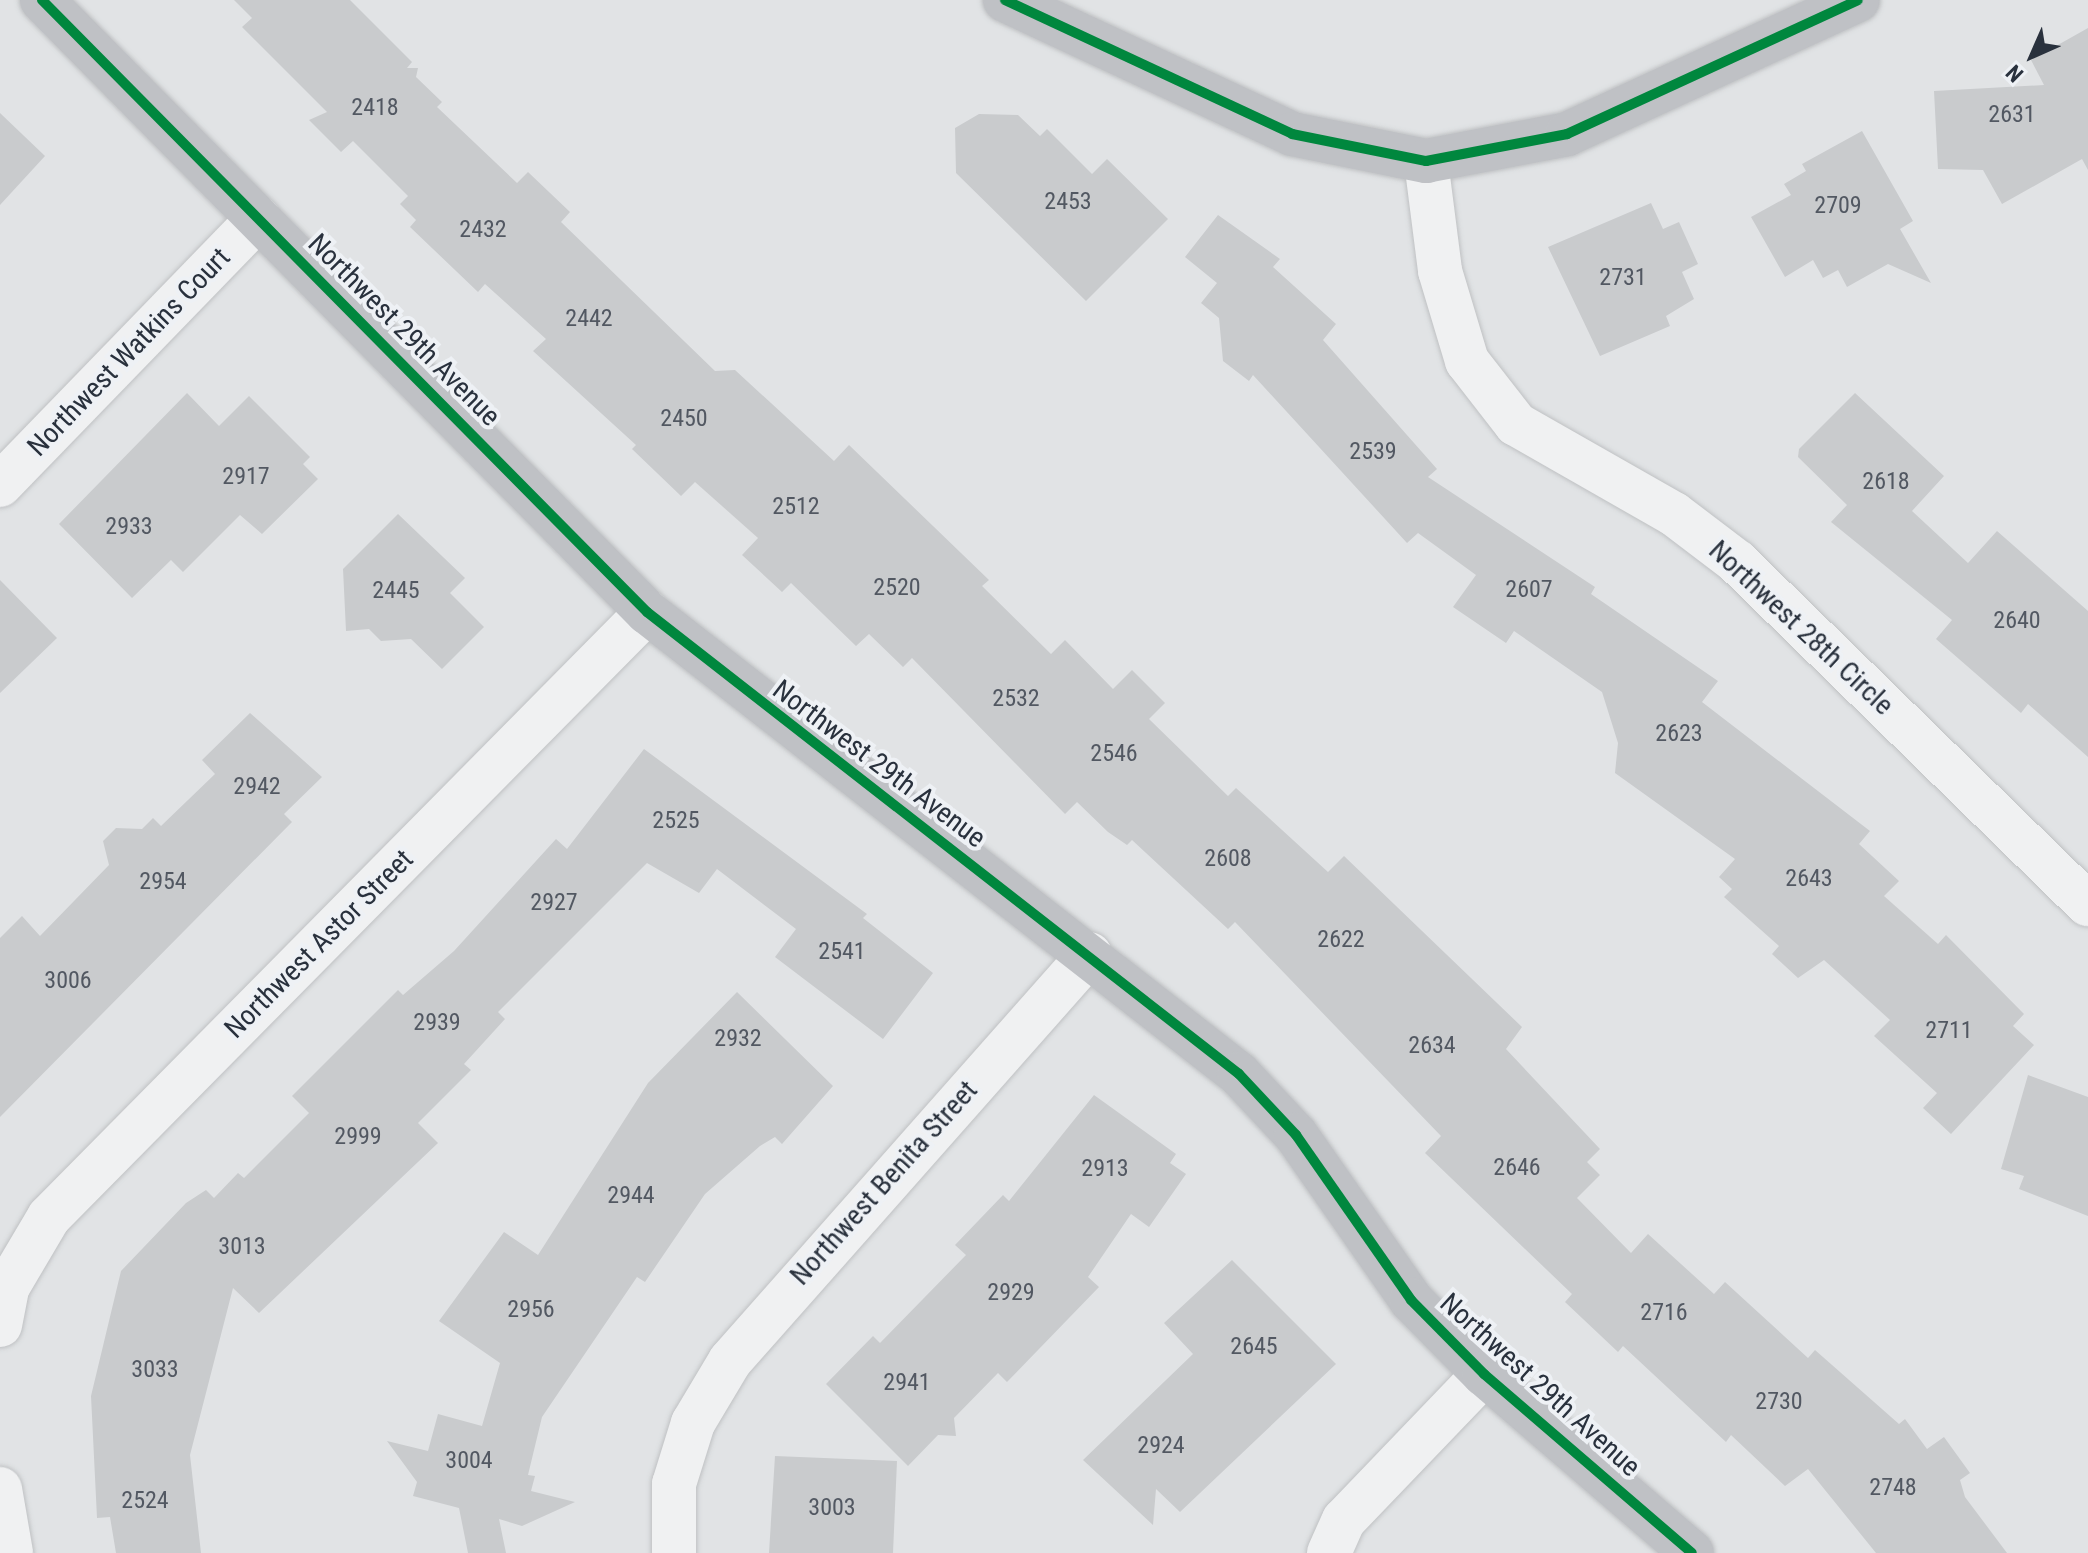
<!DOCTYPE html>
<style>
body{margin:0}
#map{position:relative;width:2088px;height:1553px;overflow:hidden;background:#e1e3e5;font-family:"Roboto Condensed",sans-serif}
div>[style]{position:absolute}
.building>*{inset:0;background:#c9cbcd}
.roads{filter:drop-shadow(0 0 2px #bfc1c3) drop-shadow(0 0 2px #bfc1c3)}
.street>*{height:44px;margin:-22px;padding:0 22px;transform-origin:22px;border-radius:22px;background:#f0f1f2}
.secondary>*{height:44px;margin:-22px;padding:0 22px;transform-origin:22px;border-radius:22px;background:#bfc1c5}
.cycleway>*{height:10px;margin:-5px;padding:0 5px;transform-origin:5px;border-radius:5px;background:#00873e}
span{translate:-50% -50%;white-space:nowrap;text-align:center;line-height:1.15;-webkit-text-stroke:8px #eef1f5;paint-order:stroke}
.number-label{font-size:24px;color:#525862}
.number-label span{-webkit-text-stroke-width:0}
.street-label{font-size:28px;color:#29313d}
.north{position:absolute;left:1992px;top:16px;width:80px;height:80px;-webkit-text-stroke:6px #eef1f5;paint-order:stroke;rotate:225deg;font-size:22px;font-weight:700;line-height:32px;text-align:center;color:#29313d}
.north::after{content:'';display:block;margin:auto;width:28px;height:36px;background:#29313d;clip-path:polygon(50% 0,100% 100%,50% 72%,0 100%)}
</style>
<div id="map">
<div class="building">
<i style="clip-path:polygon(234px 0,350px 0,412px 62px,407px 68px,418px 68px,416px 77px,442px 102px,437px 107px,517px 183px,528px 172px,570px 212px,561px 222px,715px 371px,735px 370px,834px 461px,849px 445px,989px 580px,982px 586px,1051px 654px,1065px 640px,1113px 689px,1132px 670px,1165px 703px,1149px 719px,1228px 796px,1236px 788px,1328px 872px,1344px 856px,1522px 1027px,1506px 1049px,1600px 1149px,1587px 1162px,1600px 1175px,1577px 1198px,1631px 1253px,1648px 1234px,1714px 1294px,1725px 1282px,1808px 1358px,1815px 1350px,1899px 1424px,1905px 1419px,1927px 1449px,1944px 1437px,1970px 1473px,1960px 1480px,1965px 1497px,2007px 1553px,1876px 1553px,1808px 1469px,1785px 1486px,1731px 1435px,1726px 1442px,1623px 1346px,1618px 1352px,1565px 1302px,1572px 1294px,1425px 1153px,1441px 1136px,1235px 922px,1228px 929px,1132px 840px,1127px 845px,1108px 832px,1077px 802px,1065px 814px,912px 658px,903px 667px,869px 634px,856px 646px,791px 583px,782px 592px,742px 555px,758px 538px,695px 482px,681px 496px,632px 449px,636px 445px,533px 351px,546px 339px,485px 284px,478px 292px,410px 227px,416px 220px,400px 204px,408px 196px,353px 141px,341px 152px,309px 120px,327px 112px,242px 27px,252px 18px)"></i>
<i style="clip-path:polygon(2088px 28px,2088px 170px,2082px 159px,2002px 204px,1983px 170px,1938px 169px,1934px 91px,2044px 85px,2031px 60px)"></i>
<i style="clip-path:polygon(0 113px,45px 156px,0 205px)"></i>
<i style="clip-path:polygon(979px 114px,1018px 115px,1040px 136px,1047px 129px,1092px 174px,1107px 159px,1168px 219px,1086px 301px,956px 173px,955px 128px)"></i>
<i style="clip-path:polygon(1862px 131px,1913px 221px,1900px 229px,1931px 283px,1888px 264px,1847px 287px,1838px 270px,1823px 278px,1813px 260px,1785px 277px,1751px 217px,1791px 195px,1784px 184px,1806px 171px,1802px 164px)"></i>
<i style="clip-path:polygon(1651px 203px,1663px 229px,1679px 222px,1698px 264px,1682px 272px,1694px 299px,1666px 316px,1670px 326px,1600px 356px,1548px 247px)"></i>
<i style="clip-path:polygon(1218px 215px,1280px 259px,1273px 267px,1336px 324px,1323px 340px,1437px 469px,1428px 477px,1595px 587px,1591px 594px,1718px 681px,1702px 702px,1870px 831px,1859px 844px,1899px 881px,1884px 896px,1938px 944px,1946px 935px,2024px 1014px,2013px 1026px,2034px 1045px,1951px 1134px,1923px 1108px,1937px 1093px,1874px 1036px,1890px 1020px,1824px 960px,1798px 978px,1772px 954px,1779px 946px,1724px 897px,1732px 889px,1719px 877px,1735px 859px,1615px 773px,1618px 743px,1602px 692px,1514px 631px,1506px 643px,1453px 607px,1476px 575px,1418px 533px,1407px 543px,1253px 375px,1249px 381px,1223px 361px,1219px 318px,1201px 303px,1217px 283px,1185px 257px)"></i>
<i style="clip-path:polygon(187px 393px,219px 426px,249px 396px,310px 457px,303px 464px,318px 479px,262px 534px,240px 515px,183px 572px,171px 560px,132px 598px,59px 524px)"></i>
<i style="clip-path:polygon(1855px 393px,1944px 476px,1912px 511px,1968px 563px,1997px 531px,2088px 611px,2088px 757px,2028px 704px,2021px 713px,1936px 639px,1952px 620px,1831px 522px,1847px 505px,1798px 457px,1799px 449px)"></i>
<i style="clip-path:polygon(398px 514px,465px 578px,450px 593px,484px 627px,442px 669px,411px 639px,381px 641px,369px 629px,346px 631px,343px 569px)"></i>
<i style="clip-path:polygon(0 580px,57px 638px,0 693px)"></i>
<i style="clip-path:polygon(250px 713px,322px 777px,284px 814px,292px 822px,0 1117px,0 938px,22px 916px,40px 936px,109px 865px,103px 841px,116px 828px,142px 829px,153px 818px,161px 826px,215px 774px,202px 760px)"></i>
<i style="clip-path:polygon(644px 749px,867px 914px,863px 918px,933px 973px,883px 1039px,775px 957px,796px 929px,717px 869px,699px 893px,647px 863px,498px 1012px,505px 1019px,464px 1064px,471px 1070px,418px 1123px,438px 1143px,259px 1313px,233px 1288px,190px 1455px,201px 1553px,116px 1553px,110px 1517px,97px 1518px,91px 1396px,121px 1271px,186px 1203px,206px 1190px,214px 1198px,238px 1173px,244px 1178px,309px 1113px,292px 1096px,398px 990px,403px 995px,454px 951px,556px 839px,567px 849px)"></i>
<i style="clip-path:polygon(737px 992px,833px 1086px,782px 1144px,775px 1137px,760px 1146px,705px 1194px,645px 1282px,637px 1277px,542px 1417px,528px 1475px,535px 1476px,531px 1491px,575px 1502px,522px 1526px,499px 1519px,506px 1553px,468px 1553px,459px 1508px,413px 1496px,417px 1482px,387px 1441px,428px 1451px,438px 1414px,482px 1426px,500px 1363px,439px 1321px,504px 1232px,538px 1255px,648px 1083px)"></i>
<i style="clip-path:polygon(2028px 1075px,2088px 1097px,2088px 1216px,2019px 1189px,2024px 1176px,2001px 1169px)"></i>
<i style="clip-path:polygon(1094px 1095px,1176px 1154px,1170px 1163px,1186px 1174px,1149px 1227px,1131px 1214px,1088px 1277px,1099px 1287px,1007px 1382px,998px 1373px,954px 1418px,956px 1436px,938px 1435px,908px 1466px,826px 1384px,873px 1336px,880px 1343px,966px 1255px,955px 1245px,1003px 1195px,1009px 1201px)"></i>
<i style="clip-path:polygon(1232px 1260px,1336px 1364px,1180px 1512px,1156px 1489px,1153px 1525px,1083px 1460px,1193px 1354px,1164px 1323px)"></i>
<i style="clip-path:polygon(775px 1456px,897px 1461px,893px 1553px,769px 1553px)"></i>
</div>
<div class="roads">
<div class="street">
<i style="left:1426px;top:161px;width:111px;rotate:82.7deg"></i>
<i style="left:1440px;top:271px;width:94px;rotate:73.3deg"></i>
<i style="left:1467px;top:361px;width:80px;rotate:52.1deg"></i>
<i style="left:1516px;top:424px;width:182px;rotate:29.7deg"></i>
<i style="left:1674px;top:514px;width:79px;rotate:37.3deg"></i>
<i style="left:1737px;top:562px;width:490px;rotate:44.3deg"></i>
<i style="left:0;top:485px;width:371px;rotate:-45.9deg"></i>
<i style="left:0;top:1325px;width:38px;rotate:-79deg"></i>
<i style="left:7px;top:1288px;width:82px;rotate:-59.4deg"></i>
<i style="left:49px;top:1217px;width:851px;rotate:-45.33deg"></i>
<i style="left:0;top:1489px;width:65px;rotate:80.2deg"></i>
<i style="left:674px;top:1553px;width:69px;rotate:-90deg"></i>
<i style="left:674px;top:1484px;width:64px;rotate:-72.7deg"></i>
<i style="left:693px;top:1423px;width:72px;rotate:-59.2deg"></i>
<i style="left:730px;top:1361px;width:543px;rotate:-48.51deg"></i>
<i style="left:1329px;top:1553px;width:36px;rotate:-66deg"></i>
<i style="left:1344px;top:1520px;width:202px;rotate:-46.2deg"></i>
</div>
<div class="secondary">
<i style="left:42px;top:0;width:861px;rotate:45.33deg"></i>
<i style="left:647px;top:612px;width:751px;rotate:37.97deg"></i>
<i style="left:1239px;top:1074px;width:83px;rotate:46.9deg"></i>
<i style="left:1296px;top:1135px;width:201px;rotate:55.1deg"></i>
<i style="left:1411px;top:1300px;width:104px;rotate:45.4deg"></i>
<i style="left:1484px;top:1374px;width:274px;rotate:40.7deg"></i>
<i style="left:1005px;top:0;width:317px;rotate:25deg"></i>
<i style="left:1292px;top:134px;width:137px;rotate:11.4deg"></i>
<i style="left:1426px;top:161px;width:144px;rotate:-10.8deg"></i>
<i style="left:1567px;top:134px;width:320px;rotate:-24.7deg"></i>
</div>
</div>
<div class="cycleway">
<i style="left:42px;top:0;width:861px;rotate:45.33deg"></i>
<i style="left:647px;top:612px;width:751px;rotate:37.97deg"></i>
<i style="left:1239px;top:1074px;width:83px;rotate:46.9deg"></i>
<i style="left:1296px;top:1135px;width:201px;rotate:55.1deg"></i>
<i style="left:1411px;top:1300px;width:104px;rotate:45.4deg"></i>
<i style="left:1484px;top:1374px;width:274px;rotate:40.7deg"></i>
<i style="left:1005px;top:0;width:317px;rotate:25deg"></i>
<i style="left:1292px;top:134px;width:137px;rotate:11.4deg"></i>
<i style="left:1426px;top:161px;width:144px;rotate:-10.8deg"></i>
<i style="left:1567px;top:134px;width:320px;rotate:-24.7deg"></i>
</div>
<div class="number-label">
<span style="left:375px;top:108px">2418</span>
<span style="left:2012px;top:115px">2631</span>
<span style="left:1068px;top:202px">2453</span>
<span style="left:1838px;top:206px">2709</span>
<span style="left:483px;top:230px">2432</span>
<span style="left:1623px;top:278px">2731</span>
<span style="left:589px;top:319px">2442</span>
<span style="left:684px;top:419px">2450</span>
<span style="left:1373px;top:452px">2539</span>
<span style="left:246px;top:477px">2917</span>
<span style="left:1886px;top:482px">2618</span>
<span style="left:796px;top:507px">2512</span>
<span style="left:129px;top:527px">2933</span>
<span style="left:897px;top:588px">2520</span>
<span style="left:1529px;top:590px">2607</span>
<span style="left:396px;top:591px">2445</span>
<span style="left:2017px;top:621px">2640</span>
<span style="left:1016px;top:699px">2532</span>
<span style="left:1679px;top:734px">2623</span>
<span style="left:1114px;top:754px">2546</span>
<span style="left:257px;top:787px">2942</span>
<span style="left:676px;top:821px">2525</span>
<span style="left:1228px;top:859px">2608</span>
<span style="left:1809px;top:879px">2643</span>
<span style="left:163px;top:882px">2954</span>
<span style="left:554px;top:903px">2927</span>
<span style="left:1341px;top:940px">2622</span>
<span style="left:842px;top:952px">2541</span>
<span style="left:68px;top:981px">3006</span>
<span style="left:437px;top:1023px">2939</span>
<span style="left:1949px;top:1031px">2711</span>
<span style="left:738px;top:1039px">2932</span>
<span style="left:1432px;top:1046px">2634</span>
<span style="left:358px;top:1137px">2999</span>
<span style="left:1517px;top:1168px">2646</span>
<span style="left:1105px;top:1169px">2913</span>
<span style="left:631px;top:1196px">2944</span>
<span style="left:242px;top:1247px">3013</span>
<span style="left:1011px;top:1293px">2929</span>
<span style="left:531px;top:1310px">2956</span>
<span style="left:1664px;top:1313px">2716</span>
<span style="left:1254px;top:1347px">2645</span>
<span style="left:155px;top:1370px">3033</span>
<span style="left:907px;top:1383px">2941</span>
<span style="left:1779px;top:1402px">2730</span>
<span style="left:1161px;top:1446px">2924</span>
<span style="left:469px;top:1461px">3004</span>
<span style="left:1893px;top:1488px">2748</span>
<span style="left:145px;top:1501px">2524</span>
<span style="left:832px;top:1508px">3003</span>
</div>
<div class="street-label">
<span style="left:404px;top:330px;rotate:45deg">Northwest 29th Avenue</span>
<span style="left:129px;top:352px;rotate:-46deg">Northwest Watkins Court</span>
<span style="left:1801px;top:628px;rotate:43deg">Northwest 28th Circle</span>
<span style="left:879px;top:764px;rotate:37deg">Northwest 29th Avenue</span>
<span style="left:319px;top:944px;rotate:-45deg">Northwest Astor Street</span>
<span style="left:884px;top:1183px;rotate:-48deg">Northwest Benita Street</span>
<span style="left:1540px;top:1385px;rotate:42deg">Northwest 29th Avenue</span>
</div>
<div class="north">N</div>
</div>
